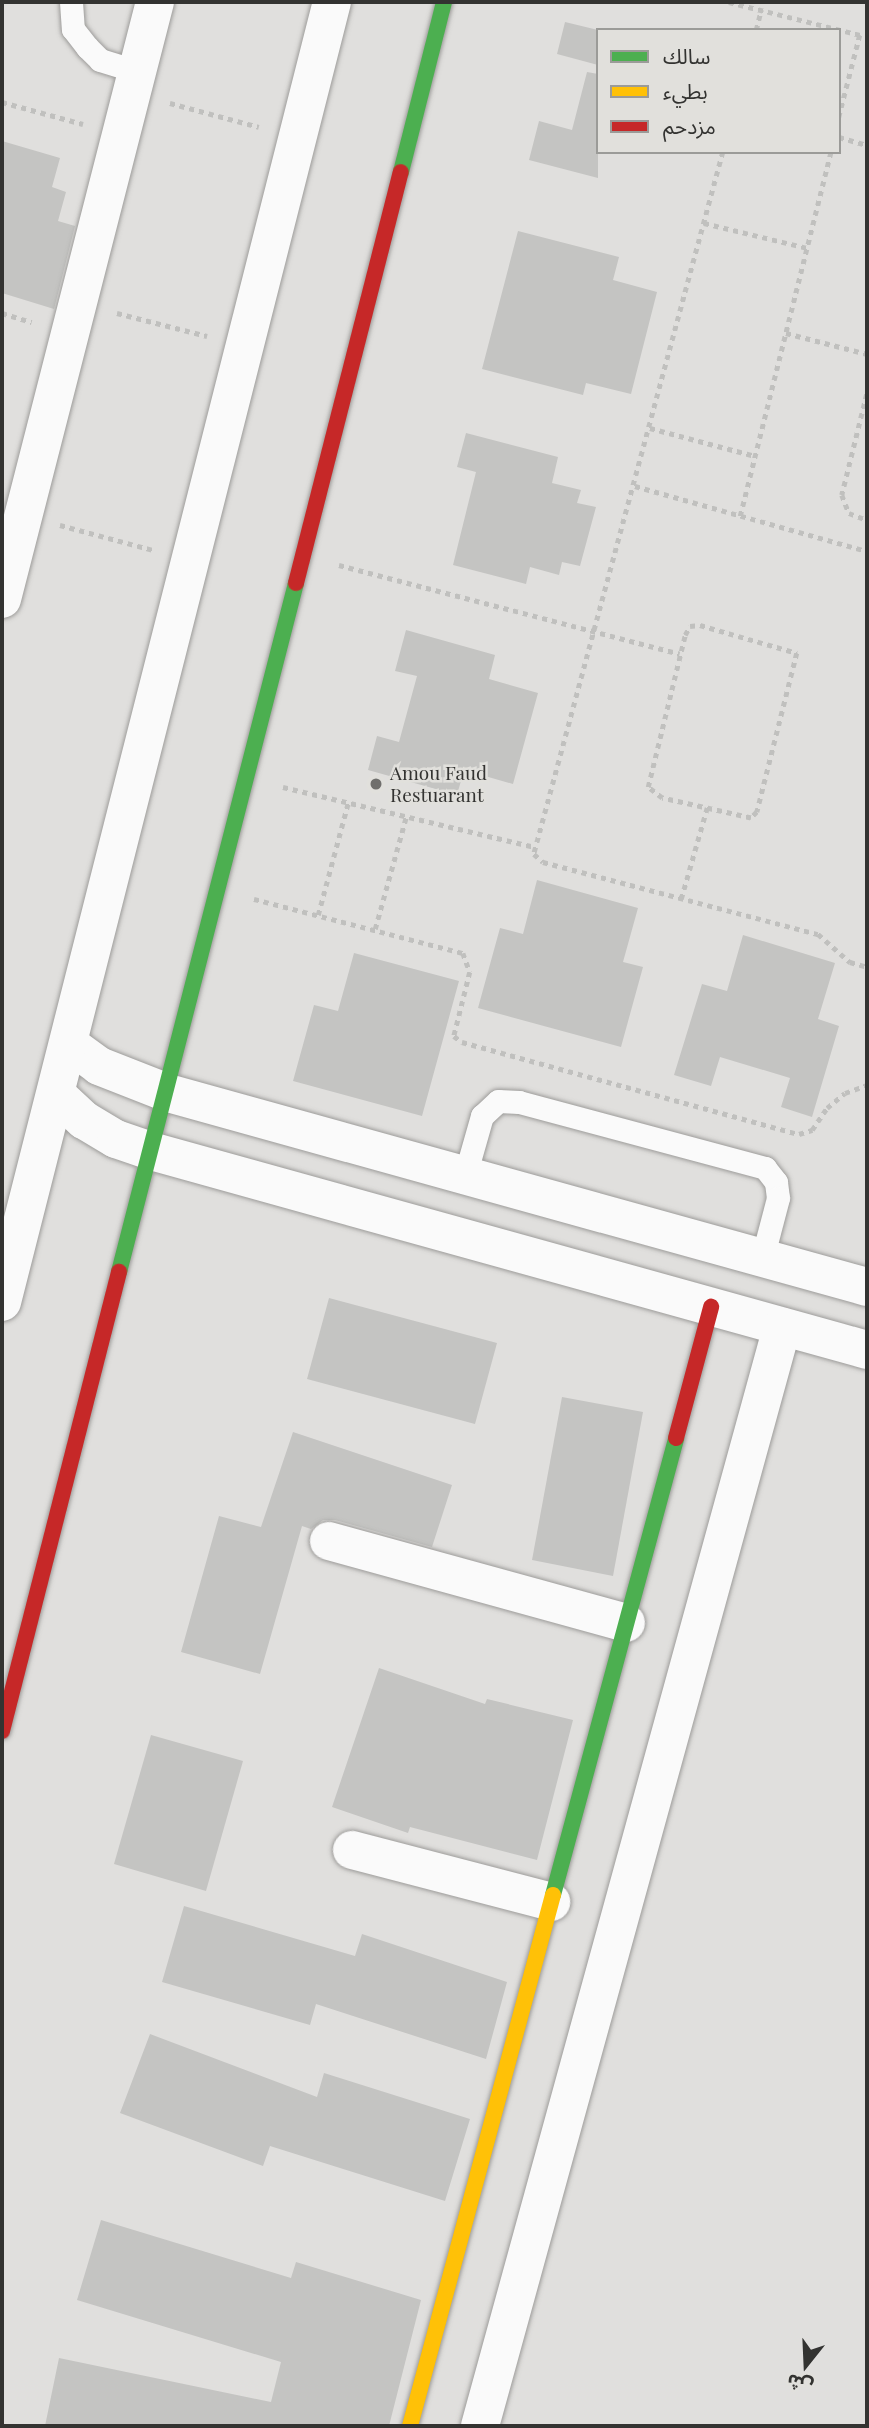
<!DOCTYPE html>
<meta charset="utf-8">
<style>
body{margin:0}
#map{position:relative;width:869px;height:2428px;overflow:hidden;background:#e0dfdd;font-family:"Playfair Display","Noto Sans Arabic",serif}
div>[style]{position:absolute}
.building>*{inset:0;background:#c4c4c2}
.path>*{height:4.5px;margin-top:-2.25px;transform-origin:0;background:repeating-linear-gradient(90deg,#c0c0be 0 5px,transparent 0 10px)}
.roads{filter:drop-shadow(0 0 2px #9d9c9a) drop-shadow(0 0 2px #9d9c9a)}
.lane>*{height:23px;margin:-11.5px;padding:0 11.5px;transform-origin:11.5px;border-radius:11.5px;background:#fafafa}
.street>*{height:38px;margin:-19px;padding:0 19px;transform-origin:19px;border-radius:19px;background:#fafafa}
.fast>*{height:16px;margin:-8px;padding:0 8px;transform-origin:8px;border-radius:8px;background:#4caf50}
.slow>*{height:16px;margin:-8px;padding:0 8px;transform-origin:8px;border-radius:8px;background:#ffc107}
.jam>*{height:16px;margin:-8px;padding:0 8px;transform-origin:8px;border-radius:8px;background:#c62828}
.dots>*{width:19px;height:19px;translate:-50% -50%;box-sizing:border-box;border:4px solid #e1e0dc;border-radius:50%}
span{translate:-50% -50%;white-space:nowrap;text-align:center;line-height:1.15;-webkit-text-stroke:5px #e1e0dc;paint-order:stroke}
.poi-label{font-size:19px;color:#333331}
.left{translate:0 -50%;text-align:left}
.frame{position:absolute;inset:0;border:4px solid #333331;pointer-events:none}
.legend{position:absolute;left:596px;top:28px;width:245px;height:126px;box-sizing:border-box;background:#e1e0dc;border:2px solid #9b9b98;margin:0;padding:9px 12px;list-style:none;font-size:21px;color:#333331}
.legend li{display:flex;align-items:center;gap:14px;height:35px}
.legend b{width:35px;border:2px solid #9b9b98}
.north{position:absolute;left:771px;top:2330px;width:70px;height:70px;-webkit-text-stroke:5px #e1e0dc;paint-order:stroke;rotate:198deg;font-size:19px;font-weight:700;line-height:28px;text-align:center;color:#333331}
.north::after{content:'';display:block;margin:auto;width:24px;height:32px;background:#333331;clip-path:polygon(50% 0,100% 100%,50% 72%,0 100%)}
</style>
<div id="map">
<div class="building">
<i style="clip-path:polygon(565px 22px,598px 30px,598px 65px,557px 54px)"></i>
<i style="clip-path:polygon(587px 72px,598px 74px,598px 178px,529px 160px,539px 121px,572px 130px)"></i>
<i style="clip-path:polygon(2px 141px,60px 158px,52px 187px,66px 192px,58px 221px,75px 226px,54px 309px,2px 293px)"></i>
<i style="clip-path:polygon(518px 231px,619px 257px,613px 280px,657px 292px,631px 394px,586px 383px,583px 395px,482px 369px)"></i>
<i style="clip-path:polygon(466px 433px,558px 457px,552px 483px,581px 490px,577px 503px,596px 507px,580px 566px,562px 562px,559px 575px,530px 567px,526px 584px,453px 565px,476px 472px,457px 467px)"></i>
<i style="clip-path:polygon(406px 630px,495px 655px,489px 679px,538px 693px,513px 784px,464px 770px,457px 795px,368px 770px,377px 736px,399px 742px,417px 676px,395px 671px)"></i>
<i style="clip-path:polygon(537px 880px,638px 908px,623px 962px,643px 967px,621px 1047px,478px 1008px,500px 928px,523px 934px)"></i>
<i style="clip-path:polygon(743px 935px,835px 963px,818px 1019px,839px 1026px,812px 1117px,781px 1107px,790px 1078px,720px 1057px,711px 1086px,674px 1075px,702px 984px,727px 991px)"></i>
<i style="clip-path:polygon(354px 953px,459px 981px,422px 1116px,293px 1081px,314px 1005px,338px 1011px)"></i>
<i style="clip-path:polygon(329px 1298px,497px 1343px,475px 1424px,307px 1379px)"></i>
<i style="clip-path:polygon(562px 1397px,643px 1412px,613px 1576px,532px 1560px)"></i>
<i style="clip-path:polygon(293px 1432px,452px 1485px,432px 1547px,335px 1520px,323px 1520px,311px 1529px,302px 1526px,260px 1674px,181px 1652px,219px 1516px,261px 1527px)"></i>
<i style="clip-path:polygon(379px 1668px,485px 1704px,487px 1699px,573px 1720px,537px 1860px,410px 1827px,408px 1833px,332px 1807px)"></i>
<i style="clip-path:polygon(151px 1735px,243px 1761px,206px 1891px,114px 1864px)"></i>
<i style="clip-path:polygon(184px 1906px,355px 1956px,362px 1934px,507px 1982px,486px 2059px,316px 2004px,310px 2025px,162px 1982px)"></i>
<i style="clip-path:polygon(150px 2034px,317px 2097px,324px 2073px,470px 2119px,445px 2201px,270px 2146px,263px 2166px,120px 2113px)"></i>
<i style="clip-path:polygon(101px 2220px,291px 2278px,296px 2262px,421px 2300px,389px 2426px,45px 2426px,59px 2358px,271px 2402px,281px 2362px,77px 2300px)"></i>
</div>
<div class="path">
<i style="left:729px;top:2px;width:135px;rotate:14.1deg"></i>
<i style="left:860px;top:35px;width:85px;rotate:104.4deg"></i>
<i style="left:756px;top:30px;width:21px;rotate:-76deg"></i>
<i style="left:2px;top:102px;width:84px;rotate:15.2deg"></i>
<i style="left:170px;top:103px;width:92px;rotate:15.1deg"></i>
<i style="left:839px;top:137px;width:29px;rotate:16deg"></i>
<i style="left:723px;top:152px;width:727px;rotate:105.07deg"></i>
<i style="left:534px;top:854px;width:12px;rotate:42deg"></i>
<i style="left:543px;top:862px;width:284px;rotate:14.7deg"></i>
<i style="left:818px;top:934px;width:43px;rotate:41.2deg"></i>
<i style="left:850px;top:962px;width:18px;rotate:16deg"></i>
<i style="left:704px;top:223px;width:106px;rotate:13.6deg"></i>
<i style="left:2px;top:313px;width:31px;rotate:17deg"></i>
<i style="left:117px;top:313px;width:93px;rotate:14.3deg"></i>
<i style="left:786px;top:333px;width:84px;rotate:14.5deg"></i>
<i style="left:867px;top:394px;width:104px;rotate:103.9deg"></i>
<i style="left:842px;top:495px;width:19px;rotate:69deg"></i>
<i style="left:849px;top:513px;width:19px;rotate:21deg"></i>
<i style="left:650px;top:428px;width:109px;rotate:14.9deg"></i>
<i style="left:635px;top:486px;width:241px;rotate:15.7deg"></i>
<i style="left:740px;top:516px;width:375px;rotate:-76deg"></i>
<i style="left:60px;top:525px;width:96px;rotate:15deg"></i>
<i style="left:339px;top:565px;width:352px;rotate:14.6deg"></i>
<i style="left:700px;top:625px;width:101px;rotate:16.1deg"></i>
<i style="left:797px;top:653px;width:164px;rotate:104.1deg"></i>
<i style="left:757px;top:812px;width:8px;rotate:135deg"></i>
<i style="left:751px;top:818px;width:91px;rotate:-167.3deg"></i>
<i style="left:662px;top:798px;width:18px;rotate:-142deg"></i>
<i style="left:648px;top:787px;width:156px;rotate:-76.3deg"></i>
<i style="left:685px;top:635px;width:10px;rotate:-61deg"></i>
<i style="left:690px;top:626px;width:10px;rotate:-6deg"></i>
<i style="left:283px;top:787px;width:258px;rotate:13.4deg"></i>
<i style="left:254px;top:899px;width:216px;rotate:14.5deg"></i>
<i style="left:463px;top:953px;width:20px;rotate:70deg"></i>
<i style="left:470px;top:972px;width:66px;rotate:104deg"></i>
<i style="left:454px;top:1036px;width:10px;rotate:37deg"></i>
<i style="left:462px;top:1042px;width:349px;rotate:15.3deg"></i>
<i style="left:799px;top:1134px;width:14px;rotate:-17deg"></i>
<i style="left:812px;top:1130px;width:27px;rotate:-56deg"></i>
<i style="left:827px;top:1108px;width:23px;rotate:-40deg"></i>
<i style="left:845px;top:1093px;width:23px;rotate:-20deg"></i>
<i style="left:681px;top:899px;width:95px;rotate:-74.1deg"></i>
<i style="left:318px;top:915px;width:116px;rotate:-75deg"></i>
<i style="left:375px;top:929px;width:116px;rotate:-74.5deg"></i>
</div>
<div class="roads">
<div class="lane">
<i style="left:71px;top:2px;width:27px;rotate:86deg"></i>
<i style="left:73px;top:29px;width:23px;rotate:52deg"></i>
<i style="left:87px;top:47px;width:18px;rotate:45deg"></i>
<i style="left:100px;top:60px;width:39px;rotate:17deg"></i>
<i style="left:464px;top:1179px;width:66px;rotate:-74.1deg"></i>
<i style="left:482px;top:1116px;width:22px;rotate:-43deg"></i>
<i style="left:498px;top:1101px;width:21px;rotate:3deg"></i>
<i style="left:519px;top:1102px;width:255px;rotate:15deg"></i>
<i style="left:765px;top:1168px;width:18px;rotate:52deg"></i>
<i style="left:776px;top:1182px;width:16px;rotate:83deg"></i>
<i style="left:778px;top:1198px;width:63px;rotate:104.7deg"></i>
</div>
<div class="street">
<i style="left:2px;top:599px;width:616px;rotate:-75.63deg"></i>
<i style="left:69px;top:1044px;width:37px;rotate:36deg"></i>
<i style="left:99px;top:1066px;width:74px;rotate:21.4deg"></i>
<i style="left:168px;top:1093px;width:725px;rotate:15.51deg"></i>
<i style="left:57px;top:1095px;width:37px;rotate:43deg"></i>
<i style="left:84px;top:1120px;width:37px;rotate:31deg"></i>
<i style="left:116px;top:1139px;width:37px;rotate:19deg"></i>
<i style="left:151px;top:1151px;width:743px;rotate:15.53deg"></i>
<i style="left:2px;top:1302px;width:1341px;rotate:-75.76deg"></i>
<i style="left:329px;top:1541px;width:308px;rotate:15.4deg"></i>
<i style="left:352px;top:1850px;width:206px;rotate:14.6deg"></i>
<i style="left:480px;top:2426px;width:1140px;rotate:-74.63deg"></i>
</div>
<div class="fast">
<i style="left:401px;top:172px;width:175px;rotate:-75.8deg"></i>
<i style="left:119px;top:1272px;width:711px;rotate:-75.59deg"></i>
<i style="left:553px;top:1895px;width:473px;rotate:-74.9deg"></i>
</div>
<div class="slow">
<i style="left:410px;top:2426px;width:550px;rotate:-74.93deg"></i>
</div>
<div class="jam">
<i style="left:296px;top:583px;width:424px;rotate:-75.7deg"></i>
<i style="left:676px;top:1438px;width:136px;rotate:-75deg"></i>
<i style="left:2px;top:1731px;width:474px;rotate:-75.7deg"></i>
</div>
</div>
<div class="dots">
<i style="left:376px;top:784px;background:#706f6d"></i>
</div>
<div class="poi-label">
<span class="left" style="left:390px;top:784px">Amou Faud<br>Restuarant</span>
</div>
<div class="frame"></div>
<ul class="legend">
<li><b style="height:9px;background:#4caf50"></b>سالك</li>
<li><b style="height:9px;background:#ffc107"></b>بطيء</li>
<li><b style="height:9px;background:#c62828"></b>مزدحم</li>
</ul>
<div class="north">ش</div>
</div>
